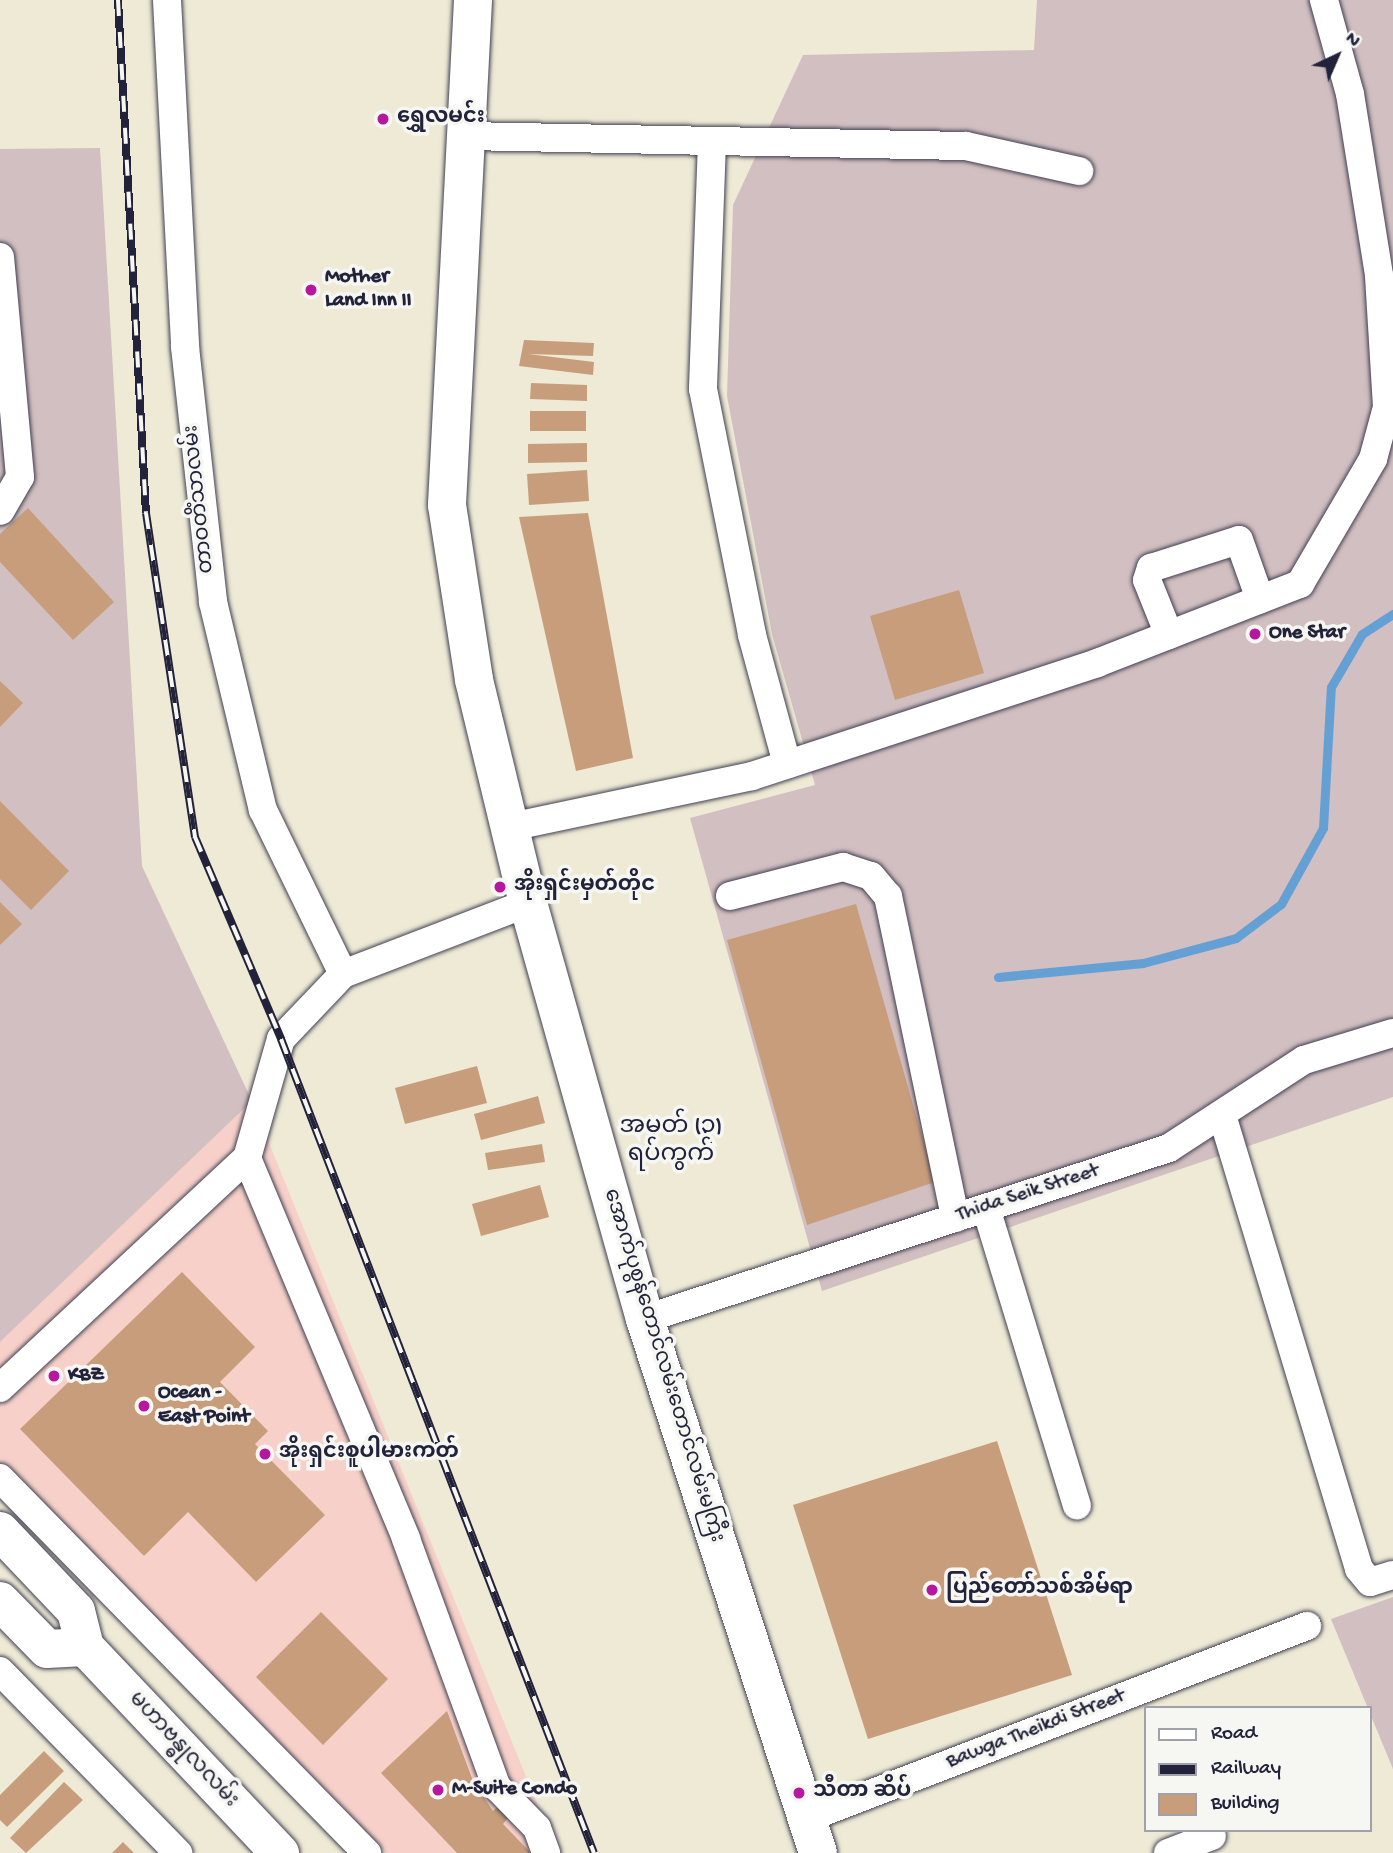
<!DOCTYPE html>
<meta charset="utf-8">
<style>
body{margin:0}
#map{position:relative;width:1393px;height:1853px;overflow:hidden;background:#eeead6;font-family:"Gochi Hand","Noto Sans Myanmar",sans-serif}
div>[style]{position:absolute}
.built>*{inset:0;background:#f7d1c9}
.industrial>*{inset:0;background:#d2bfc1}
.stream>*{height:9px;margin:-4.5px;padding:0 4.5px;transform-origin:4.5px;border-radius:4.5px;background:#65a0d5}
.building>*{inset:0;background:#c89d7c}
.roads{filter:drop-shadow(0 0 2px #414052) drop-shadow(0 0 2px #414052)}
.minor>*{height:28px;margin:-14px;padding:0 14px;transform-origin:14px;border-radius:14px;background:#fff}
.secondary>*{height:38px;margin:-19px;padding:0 19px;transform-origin:19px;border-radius:19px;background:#fff}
.primary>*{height:38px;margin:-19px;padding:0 19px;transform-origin:19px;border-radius:19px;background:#fff}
.rail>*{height:8px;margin-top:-4px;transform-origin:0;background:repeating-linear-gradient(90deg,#f6f6f2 0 16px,#22223b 0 32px);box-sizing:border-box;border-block:2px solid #22223b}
.dots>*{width:19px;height:19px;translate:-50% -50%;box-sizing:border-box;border:4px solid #f6f6f2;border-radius:50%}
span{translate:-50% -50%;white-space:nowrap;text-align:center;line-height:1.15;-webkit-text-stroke:7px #f6f6f2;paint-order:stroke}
.poi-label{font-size:21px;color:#22223b;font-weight:700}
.left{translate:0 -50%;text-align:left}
.street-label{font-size:21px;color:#22223b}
.quarter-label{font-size:24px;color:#22223b}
.legend{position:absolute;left:1144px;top:1706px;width:228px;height:126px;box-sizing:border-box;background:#f6f6f2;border:2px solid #a1a1a9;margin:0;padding:9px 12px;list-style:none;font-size:21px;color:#22223b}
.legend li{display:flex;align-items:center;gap:14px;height:35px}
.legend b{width:35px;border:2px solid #a1a1a9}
.north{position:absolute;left:1302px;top:21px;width:70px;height:70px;-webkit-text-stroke:5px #f6f6f2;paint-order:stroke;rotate:44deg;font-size:19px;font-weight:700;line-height:28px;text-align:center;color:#22223b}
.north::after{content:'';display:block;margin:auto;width:24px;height:32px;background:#22223b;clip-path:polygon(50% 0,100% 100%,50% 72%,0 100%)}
</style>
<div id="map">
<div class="built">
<i style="clip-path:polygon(252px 1101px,557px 1853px,386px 1853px,0 1465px,0 1342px)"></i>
</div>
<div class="industrial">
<i style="clip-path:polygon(1037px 0,1393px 0,1393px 1097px,822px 1291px,690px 818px,815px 785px,772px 634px,727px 396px,733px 205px,803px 55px,1034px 50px)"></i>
<i style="clip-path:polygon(100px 148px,142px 866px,252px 1101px,0 1342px,0 149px)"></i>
<i style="clip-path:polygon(1393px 1597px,1393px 1769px,1331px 1619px)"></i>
</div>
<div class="stream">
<i style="left:998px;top:977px;width:146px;rotate:-5.5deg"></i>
<i style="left:1143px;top:963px;width:96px;rotate:-15deg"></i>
<i style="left:1236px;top:938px;width:56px;rotate:-37.1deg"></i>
<i style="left:1281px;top:904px;width:87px;rotate:-61.1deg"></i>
<i style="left:1323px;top:828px;width:141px;rotate:-86.8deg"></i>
<i style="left:1331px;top:687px;width:61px;rotate:-59.7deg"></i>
<i style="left:1362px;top:634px;width:37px;rotate:-33deg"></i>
</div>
<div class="building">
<i style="clip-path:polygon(524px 340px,594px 343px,593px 356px,528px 354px,594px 362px,593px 375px,519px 366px)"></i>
<i style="clip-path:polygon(531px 383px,587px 385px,587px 401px,530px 399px)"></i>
<i style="clip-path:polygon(530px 411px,586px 411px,586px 431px,530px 431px)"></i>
<i style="clip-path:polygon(587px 443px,587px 462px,528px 463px,528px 444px)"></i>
<i style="clip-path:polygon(587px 470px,589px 501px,529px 505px,527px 474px)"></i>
<i style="clip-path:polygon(28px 508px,114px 602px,73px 640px,0 562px,0 534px)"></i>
<i style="clip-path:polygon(588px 513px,633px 758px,576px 771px,519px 517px)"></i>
<i style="clip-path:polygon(959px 590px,984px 673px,895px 700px,870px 616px)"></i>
<i style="clip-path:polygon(0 681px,23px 703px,0 727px)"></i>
<i style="clip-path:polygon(0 801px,69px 871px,31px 910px,0 879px)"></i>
<i style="clip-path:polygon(0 902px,22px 924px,0 945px)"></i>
<i style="clip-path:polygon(856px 904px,935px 1182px,807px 1225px,727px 940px)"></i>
<i style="clip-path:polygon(477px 1066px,487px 1103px,405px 1124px,395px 1088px)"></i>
<i style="clip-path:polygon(538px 1096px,545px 1123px,481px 1140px,474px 1114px)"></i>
<i style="clip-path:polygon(542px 1144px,545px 1162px,488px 1170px,485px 1153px)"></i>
<i style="clip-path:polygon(540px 1185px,549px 1217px,481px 1236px,472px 1204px)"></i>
<i style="clip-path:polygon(182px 1272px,255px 1347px,220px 1382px,268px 1431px,255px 1444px,325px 1515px,256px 1582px,188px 1512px,144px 1556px,20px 1429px)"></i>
<i style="clip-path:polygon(997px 1441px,1072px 1675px,868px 1739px,793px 1505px)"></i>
<i style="clip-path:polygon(321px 1612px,388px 1679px,323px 1745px,256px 1677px)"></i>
<i style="clip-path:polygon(447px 1711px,473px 1781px,493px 1811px,506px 1799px,514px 1811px,503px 1824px,531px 1853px,457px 1853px,381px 1773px)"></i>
<i style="clip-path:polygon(44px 1751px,64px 1771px,7px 1827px,0 1820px,0 1795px)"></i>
<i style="clip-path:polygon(64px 1782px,83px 1800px,26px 1853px,10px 1838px)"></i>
<i style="clip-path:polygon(123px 1842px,134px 1853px,112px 1853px)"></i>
</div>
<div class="roads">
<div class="minor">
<i style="left:167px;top:0;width:347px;rotate:87deg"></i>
<i style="left:185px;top:347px;width:257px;rotate:83.7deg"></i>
<i style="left:213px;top:602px;width:214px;rotate:76.5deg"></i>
<i style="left:263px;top:810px;width:182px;rotate:64deg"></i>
<i style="left:466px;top:136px;width:500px;rotate:1.15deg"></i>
<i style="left:966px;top:146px;width:116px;rotate:12.5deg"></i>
<i style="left:712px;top:142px;width:247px;rotate:92.1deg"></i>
<i style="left:703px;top:389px;width:251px;rotate:78.7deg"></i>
<i style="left:752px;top:635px;width:134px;rotate:74.8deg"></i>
<i style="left:0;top:257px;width:221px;rotate:84.8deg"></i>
<i style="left:20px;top:477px;width:39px;rotate:120deg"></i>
<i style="left:1169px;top:635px;width:59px;rotate:-111.8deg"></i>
<i style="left:1147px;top:580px;width:13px;rotate:-72deg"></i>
<i style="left:1151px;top:568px;width:92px;rotate:-17.7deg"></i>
<i style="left:1239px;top:540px;width:63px;rotate:70.4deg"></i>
<i style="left:510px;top:827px;width:247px;rotate:-11.9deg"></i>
<i style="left:752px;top:776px;width:363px;rotate:-18.1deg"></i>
<i style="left:1097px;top:663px;width:218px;rotate:-21.3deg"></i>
<i style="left:1300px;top:584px;width:145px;rotate:-59.7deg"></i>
<i style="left:1373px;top:459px;width:54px;rotate:-74.9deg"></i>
<i style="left:1387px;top:407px;width:132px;rotate:-93.5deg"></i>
<i style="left:1379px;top:275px;width:183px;rotate:-99.1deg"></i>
<i style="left:1350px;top:94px;width:98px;rotate:-105.5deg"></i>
<i style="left:730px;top:896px;width:117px;rotate:-14.4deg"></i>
<i style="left:843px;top:867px;width:29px;rotate:18deg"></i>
<i style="left:871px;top:876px;width:26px;rotate:50deg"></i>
<i style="left:888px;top:896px;width:329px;rotate:78.2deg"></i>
<i style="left:1222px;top:1115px;width:474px;rotate:73.2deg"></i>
<i style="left:1359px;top:1569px;width:17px;rotate:50deg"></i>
<i style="left:1370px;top:1582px;width:24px;rotate:-17deg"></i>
<i style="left:247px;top:1158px;width:413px;rotate:67.3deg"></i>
<i style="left:406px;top:1539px;width:264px;rotate:69.9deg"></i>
<i style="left:497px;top:1787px;width:57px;rotate:45.7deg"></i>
<i style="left:537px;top:1828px;width:27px;rotate:70deg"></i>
<i style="left:986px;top:1208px;width:311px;rotate:73deg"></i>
<i style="left:645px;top:1319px;width:551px;rotate:-18.07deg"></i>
<i style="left:1169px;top:1148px;width:161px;rotate:-33.1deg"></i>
<i style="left:1304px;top:1060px;width:93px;rotate:-16.9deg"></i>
<i style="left:0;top:1388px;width:338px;rotate:-43deg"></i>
<i style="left:247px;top:1158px;width:124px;rotate:-74.1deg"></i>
<i style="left:281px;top:1039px;width:90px;rotate:-46.4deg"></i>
<i style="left:343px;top:974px;width:198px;rotate:-21deg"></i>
<i style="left:0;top:1478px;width:525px;rotate:45.62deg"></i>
<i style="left:0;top:1671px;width:255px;rotate:45.6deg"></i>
<i style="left:805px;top:1819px;width:538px;rotate:-21.03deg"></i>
<i style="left:1168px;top:1853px;width:47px;rotate:-21.1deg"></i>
</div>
<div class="secondary">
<i style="left:473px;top:0;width:506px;rotate:92.95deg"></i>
<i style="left:447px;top:505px;width:177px;rotate:81.2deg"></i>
<i style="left:474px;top:680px;width:229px;rotate:76.4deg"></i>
<i style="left:528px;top:903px;width:432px;rotate:74.3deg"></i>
<i style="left:645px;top:1319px;width:561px;rotate:72.05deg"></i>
</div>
<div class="primary">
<i style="left:0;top:1531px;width:110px;rotate:46.5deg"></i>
<i style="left:76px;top:1611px;width:37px;rotate:76deg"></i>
<i style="left:85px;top:1647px;width:284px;rotate:46.6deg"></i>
<i style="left:0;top:1601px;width:67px;rotate:45.6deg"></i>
<i style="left:47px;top:1649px;width:38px;rotate:-3deg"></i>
</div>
</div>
<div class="rail">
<i style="left:118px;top:0;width:514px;rotate:86.88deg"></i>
<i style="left:146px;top:513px;width:328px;rotate:81.4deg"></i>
<i style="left:195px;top:837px;width:220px;rotate:66.9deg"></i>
<i style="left:281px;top:1039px;width:872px;rotate:68.97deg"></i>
</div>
<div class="dots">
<i style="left:383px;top:119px;background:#b5179e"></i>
<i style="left:311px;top:290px;background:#b5179e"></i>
<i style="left:1255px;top:634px;background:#b5179e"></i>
<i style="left:500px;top:887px;background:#b5179e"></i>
<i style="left:54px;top:1376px;background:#b5179e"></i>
<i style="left:144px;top:1406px;background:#b5179e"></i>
<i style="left:265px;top:1454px;background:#b5179e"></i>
<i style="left:932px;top:1590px;background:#b5179e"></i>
<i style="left:438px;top:1790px;background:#b5179e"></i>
<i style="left:799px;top:1793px;background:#b5179e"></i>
</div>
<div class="poi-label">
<span class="left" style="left:397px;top:119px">ရွှေလမင်း</span>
<span class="left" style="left:325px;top:290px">Mother<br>Land Inn II</span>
<span class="left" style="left:1269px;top:634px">One Star</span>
<span class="left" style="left:514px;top:887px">အိုးရှင်းမှတ်တိုင</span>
<span class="left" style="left:68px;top:1376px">KBZ</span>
<span class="left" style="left:158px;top:1406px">Ocean -<br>East Point</span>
<span class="left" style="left:279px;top:1454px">အိုးရှင်းစူပါမားကတ်</span>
<span class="left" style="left:946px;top:1590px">ပြည်တော်သစ်အိမ််ရာ</span>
<span class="left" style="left:452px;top:1790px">M-Suite Condo</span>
<span class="left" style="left:813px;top:1793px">သီတာ ဆိပ်</span>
</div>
<div class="street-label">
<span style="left:201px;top:499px;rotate:-96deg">တာဝတိံသာလမ်း</span>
<span style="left:1028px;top:1194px;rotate:-18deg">Thida Seik Street</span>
<span style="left:662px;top:1366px;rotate:73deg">အောက်ပုစွန်တောင်လမ်းတောင်လမ်းမကြီး</span>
<span style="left:1036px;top:1730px;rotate:-21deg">Bawga Theikdi Street</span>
<span style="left:182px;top:1751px;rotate:47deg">မဟာဗန္ဓုလလမ်း</span>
</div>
<div class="quarter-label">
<span style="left:671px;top:1142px">အမှတ် (၃)<br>ရပ်ကွက်</span>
</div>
<ul class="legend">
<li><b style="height:9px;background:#fff"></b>Road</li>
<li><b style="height:9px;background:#22223b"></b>Railway</li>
<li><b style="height:19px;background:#c89d7c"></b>Building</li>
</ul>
<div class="north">N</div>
</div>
